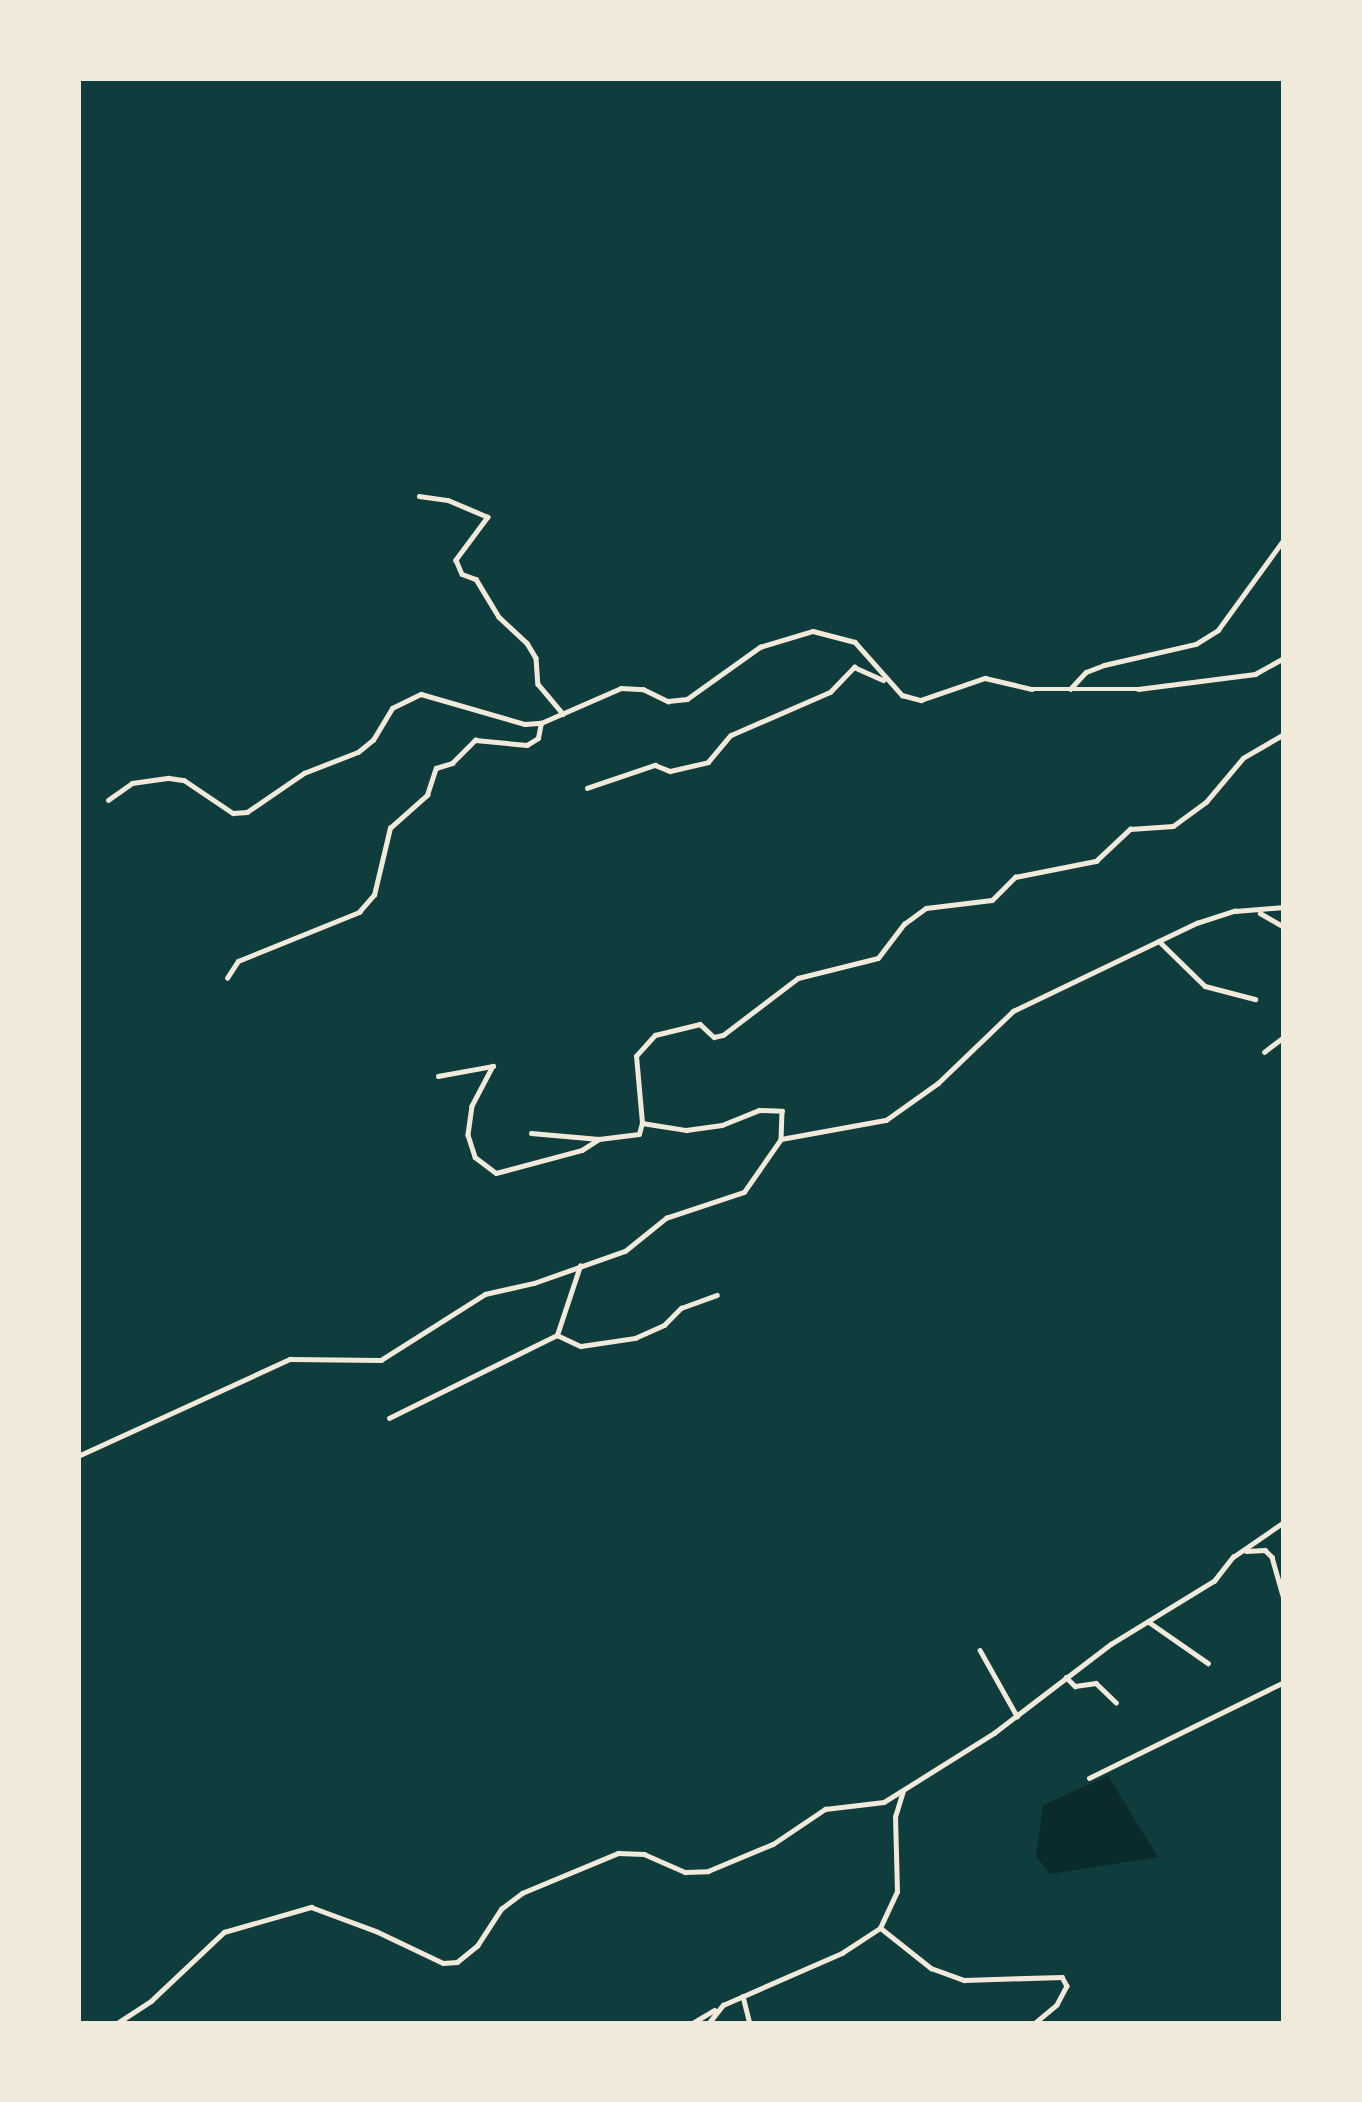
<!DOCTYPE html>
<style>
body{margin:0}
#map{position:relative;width:1362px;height:2102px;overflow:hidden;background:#0f3d3e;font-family:Overpass,sans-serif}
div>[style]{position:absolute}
.water>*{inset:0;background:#0a2a2b}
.minor>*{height:4.5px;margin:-2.25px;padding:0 2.25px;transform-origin:2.25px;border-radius:2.25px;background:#f1e9da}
.tertiary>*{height:4.5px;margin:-2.25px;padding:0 2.25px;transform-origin:2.25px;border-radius:2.25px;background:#f1e9da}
span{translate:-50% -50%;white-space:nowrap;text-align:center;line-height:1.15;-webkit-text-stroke:12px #f1e9da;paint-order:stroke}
.frame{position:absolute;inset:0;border:81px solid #f1e9da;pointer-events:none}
</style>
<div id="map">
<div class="water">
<i style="clip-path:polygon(1108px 1776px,1158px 1857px,1050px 1874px,1036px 1856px,1043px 1805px)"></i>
</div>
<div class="minor">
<i style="left:419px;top:496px;width:29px;rotate:8deg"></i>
<i style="left:448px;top:500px;width:43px;rotate:23deg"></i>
<i style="left:488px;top:517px;width:54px;rotate:126.7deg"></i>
<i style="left:456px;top:560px;width:15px;rotate:67deg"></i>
<i style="left:462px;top:574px;width:15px;rotate:20deg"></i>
<i style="left:476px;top:579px;width:44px;rotate:58.8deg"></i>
<i style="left:499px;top:617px;width:38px;rotate:43deg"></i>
<i style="left:527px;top:643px;width:17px;rotate:59deg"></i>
<i style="left:536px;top:658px;width:26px;rotate:86deg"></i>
<i style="left:538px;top:684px;width:39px;rotate:50deg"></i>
<i style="left:1070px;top:689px;width:23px;rotate:-47deg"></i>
<i style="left:1086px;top:672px;width:19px;rotate:-21deg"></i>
<i style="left:1104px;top:665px;width:94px;rotate:-12.9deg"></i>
<i style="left:1196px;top:644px;width:26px;rotate:-32deg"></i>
<i style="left:1218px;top:630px;width:112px;rotate:-54deg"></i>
<i style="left:587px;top:788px;width:72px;rotate:-18.7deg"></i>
<i style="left:655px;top:765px;width:16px;rotate:22deg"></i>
<i style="left:670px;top:771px;width:39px;rotate:-13deg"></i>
<i style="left:708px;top:762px;width:35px;rotate:-50deg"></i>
<i style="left:731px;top:735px;width:108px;rotate:-23.5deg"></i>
<i style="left:830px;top:692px;width:35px;rotate:-46deg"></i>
<i style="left:854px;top:667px;width:32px;rotate:24deg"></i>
<i style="left:108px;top:800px;width:29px;rotate:-35deg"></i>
<i style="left:132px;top:783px;width:37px;rotate:-8deg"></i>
<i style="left:169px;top:778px;width:15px;rotate:8deg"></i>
<i style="left:184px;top:780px;width:59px;rotate:34deg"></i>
<i style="left:233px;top:813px;width:14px;rotate:-4deg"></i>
<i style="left:247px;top:812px;width:69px;rotate:-34.4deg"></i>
<i style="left:304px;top:773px;width:58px;rotate:-21.3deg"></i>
<i style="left:358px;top:752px;width:19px;rotate:-39deg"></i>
<i style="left:373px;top:740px;width:37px;rotate:-59deg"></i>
<i style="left:392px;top:708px;width:32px;rotate:-26deg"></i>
<i style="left:421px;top:694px;width:108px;rotate:16.1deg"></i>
<i style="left:525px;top:724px;width:16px;rotate:-4deg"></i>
<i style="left:541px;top:723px;width:87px;rotate:-23.6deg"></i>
<i style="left:621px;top:688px;width:22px;rotate:3deg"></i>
<i style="left:643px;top:689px;width:28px;rotate:26deg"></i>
<i style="left:668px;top:701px;width:19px;rotate:-6deg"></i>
<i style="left:687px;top:699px;width:90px;rotate:-35.5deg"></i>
<i style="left:760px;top:647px;width:55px;rotate:-16.8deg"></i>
<i style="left:813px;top:631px;width:43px;rotate:14.7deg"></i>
<i style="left:855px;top:642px;width:71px;rotate:48.4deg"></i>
<i style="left:902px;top:695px;width:20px;rotate:15deg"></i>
<i style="left:921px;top:700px;width:68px;rotate:-19deg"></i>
<i style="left:985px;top:678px;width:48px;rotate:13.2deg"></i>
<i style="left:1032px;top:689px;width:106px"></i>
<i style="left:1138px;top:689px;width:118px;rotate:-7.3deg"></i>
<i style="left:1255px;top:674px;width:33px;rotate:-29deg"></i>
<i style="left:1260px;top:913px;width:28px;rotate:30deg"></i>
<i style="left:1159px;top:941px;width:64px;rotate:44.4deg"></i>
<i style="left:1205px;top:986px;width:52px;rotate:14.6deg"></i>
<i style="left:227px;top:978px;width:20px;rotate:-57deg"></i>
<i style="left:238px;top:961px;width:131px;rotate:-22deg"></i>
<i style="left:359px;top:912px;width:23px;rotate:-49deg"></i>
<i style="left:374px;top:895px;width:69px;rotate:-76.6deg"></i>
<i style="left:390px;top:828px;width:50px;rotate:-41.7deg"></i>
<i style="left:427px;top:795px;width:28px;rotate:-72deg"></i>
<i style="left:436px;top:768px;width:17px;rotate:-17deg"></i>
<i style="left:452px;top:763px;width:33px;rotate:-45deg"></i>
<i style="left:475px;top:740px;width:52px;rotate:5.5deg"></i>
<i style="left:527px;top:745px;width:13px;rotate:-32deg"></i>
<i style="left:538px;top:738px;width:15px;rotate:-79deg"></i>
<i style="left:1264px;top:1052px;width:25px;rotate:-37deg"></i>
<i style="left:438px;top:1076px;width:56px;rotate:-10.3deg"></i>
<i style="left:493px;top:1066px;width:45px;rotate:117.7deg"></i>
<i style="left:472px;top:1106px;width:29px;rotate:98deg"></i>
<i style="left:468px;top:1135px;width:23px;rotate:72deg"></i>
<i style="left:475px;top:1157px;width:26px;rotate:37deg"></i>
<i style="left:496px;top:1173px;width:89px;rotate:-15deg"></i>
<i style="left:582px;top:1150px;width:20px;rotate:-33deg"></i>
<i style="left:642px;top:1123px;width:67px;rotate:-95.1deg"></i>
<i style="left:636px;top:1056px;width:28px;rotate:-48deg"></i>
<i style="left:655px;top:1035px;width:46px;rotate:-13.7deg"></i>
<i style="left:700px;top:1024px;width:19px;rotate:43deg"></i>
<i style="left:714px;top:1037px;width:9px;rotate:-13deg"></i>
<i style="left:723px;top:1035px;width:94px;rotate:-37.2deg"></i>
<i style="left:798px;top:978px;width:82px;rotate:-14deg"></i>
<i style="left:878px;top:958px;width:43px;rotate:-52.6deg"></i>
<i style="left:904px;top:924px;width:27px;rotate:-36deg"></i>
<i style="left:926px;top:908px;width:66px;rotate:-6.9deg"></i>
<i style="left:992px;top:900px;width:33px;rotate:-45deg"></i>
<i style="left:1015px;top:877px;width:83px;rotate:-11.2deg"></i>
<i style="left:1096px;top:861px;width:47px;rotate:-43.3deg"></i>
<i style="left:1130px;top:829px;width:43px;rotate:-4deg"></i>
<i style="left:1173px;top:826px;width:41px;rotate:-36deg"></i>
<i style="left:1206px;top:802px;width:57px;rotate:-49.9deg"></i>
<i style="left:1243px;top:758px;width:48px;rotate:-30.3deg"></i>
<i style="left:531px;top:1133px;width:68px;rotate:5deg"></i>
<i style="left:599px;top:1139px;width:40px;rotate:-7.1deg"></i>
<i style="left:639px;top:1134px;width:11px;rotate:-75deg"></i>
<i style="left:642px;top:1123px;width:45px;rotate:9deg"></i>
<i style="left:686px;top:1130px;width:36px;rotate:-8deg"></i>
<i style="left:722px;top:1125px;width:40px;rotate:-22deg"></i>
<i style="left:759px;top:1110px;width:23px;rotate:2deg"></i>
<i style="left:782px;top:1111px;width:28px;rotate:92deg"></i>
<i style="left:557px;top:1335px;width:26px;rotate:25deg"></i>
<i style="left:581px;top:1346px;width:55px;rotate:-8.4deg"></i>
<i style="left:635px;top:1338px;width:32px;rotate:-24deg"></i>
<i style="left:664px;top:1325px;width:24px;rotate:-45deg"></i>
<i style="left:681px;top:1308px;width:38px;rotate:-20deg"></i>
<i style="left:389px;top:1418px;width:187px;rotate:-26.3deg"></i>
<i style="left:557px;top:1335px;width:73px;rotate:-71.6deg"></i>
<i style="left:78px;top:1456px;width:233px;rotate:-24.6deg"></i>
<i style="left:290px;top:1359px;width:91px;rotate:0.6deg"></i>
<i style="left:381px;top:1360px;width:123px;rotate:-32.4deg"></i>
<i style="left:485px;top:1294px;width:50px;rotate:-12.7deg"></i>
<i style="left:534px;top:1283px;width:96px;rotate:-19.4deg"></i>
<i style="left:625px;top:1251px;width:53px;rotate:-38.8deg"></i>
<i style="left:666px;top:1218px;width:82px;rotate:-18.4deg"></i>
<i style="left:744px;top:1192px;width:65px;rotate:-55.1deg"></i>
<i style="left:781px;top:1139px;width:107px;rotate:-10.3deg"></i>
<i style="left:886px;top:1120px;width:64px;rotate:-35.4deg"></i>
<i style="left:938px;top:1083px;width:104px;rotate:-43.8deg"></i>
<i style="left:1013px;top:1011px;width:204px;rotate:-25.6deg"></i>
<i style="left:1197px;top:923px;width:40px;rotate:-18deg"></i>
<i style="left:1235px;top:911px;width:49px;rotate:-4.7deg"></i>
<i style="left:1246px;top:1551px;width:19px;rotate:-3deg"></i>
<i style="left:1265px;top:1550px;width:10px;rotate:45deg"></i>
<i style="left:1272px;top:1557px;width:44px;rotate:74.1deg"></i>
<i style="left:1149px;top:1622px;width:72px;rotate:34.8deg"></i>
<i style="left:980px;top:1650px;width:76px;rotate:60.7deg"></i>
<i style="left:1066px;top:1677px;width:13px;rotate:45deg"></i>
<i style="left:1075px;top:1686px;width:21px;rotate:-8deg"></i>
<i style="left:1096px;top:1683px;width:28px;rotate:44deg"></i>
<i style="left:1089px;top:1778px;width:217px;rotate:-26.2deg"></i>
<i style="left:882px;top:1929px;width:63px;rotate:38.5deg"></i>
<i style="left:931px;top:1968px;width:35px;rotate:20deg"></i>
<i style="left:964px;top:1980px;width:98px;rotate:-1.8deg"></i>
<i style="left:1062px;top:1977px;width:10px;rotate:61deg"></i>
<i style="left:1067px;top:1986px;width:21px;rotate:118deg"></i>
<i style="left:1057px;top:2005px;width:30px;rotate:140deg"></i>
<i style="left:743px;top:1996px;width:29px;rotate:76deg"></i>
<i style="left:116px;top:2024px;width:42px;rotate:-33.3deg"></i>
<i style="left:151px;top:2001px;width:100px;rotate:-43.4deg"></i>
<i style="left:224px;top:1932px;width:91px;rotate:-16deg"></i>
<i style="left:311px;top:1907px;width:69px;rotate:20.3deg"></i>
<i style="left:691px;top:2024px;width:27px;rotate:-31deg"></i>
<i style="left:708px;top:2024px;width:24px;rotate:-52deg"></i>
<i style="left:723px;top:2005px;width:130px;rotate:-23.6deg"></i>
<i style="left:842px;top:1953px;width:45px;rotate:-33.3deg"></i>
<i style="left:880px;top:1928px;width:40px;rotate:-65deg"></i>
<i style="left:897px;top:1892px;width:75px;rotate:-91.5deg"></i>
<i style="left:895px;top:1817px;width:27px;rotate:-73deg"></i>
</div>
<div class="tertiary">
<i style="left:376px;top:1931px;width:74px;rotate:25.5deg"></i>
<i style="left:443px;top:1963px;width:14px;rotate:-4deg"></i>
<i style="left:457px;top:1962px;width:26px;rotate:-39deg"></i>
<i style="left:477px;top:1946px;width:44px;rotate:-57deg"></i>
<i style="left:501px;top:1909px;width:26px;rotate:-37deg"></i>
<i style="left:522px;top:1893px;width:104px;rotate:-22.6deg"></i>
<i style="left:618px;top:1853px;width:26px;rotate:2deg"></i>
<i style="left:644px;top:1854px;width:45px;rotate:23.7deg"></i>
<i style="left:685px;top:1872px;width:23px;rotate:-2deg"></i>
<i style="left:708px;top:1871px;width:70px;rotate:-22.6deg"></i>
<i style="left:773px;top:1844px;width:63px;rotate:-33.9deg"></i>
<i style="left:825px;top:1809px;width:59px;rotate:-6.8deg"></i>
<i style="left:884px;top:1802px;width:130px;rotate:-32.1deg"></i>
<i style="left:994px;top:1733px;width:147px;rotate:-37.3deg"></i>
<i style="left:1111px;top:1644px;width:121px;rotate:-31.5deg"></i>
<i style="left:1214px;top:1581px;width:31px;rotate:-52deg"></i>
<i style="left:1233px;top:1557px;width:62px;rotate:-34.5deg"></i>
</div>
<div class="frame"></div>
</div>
